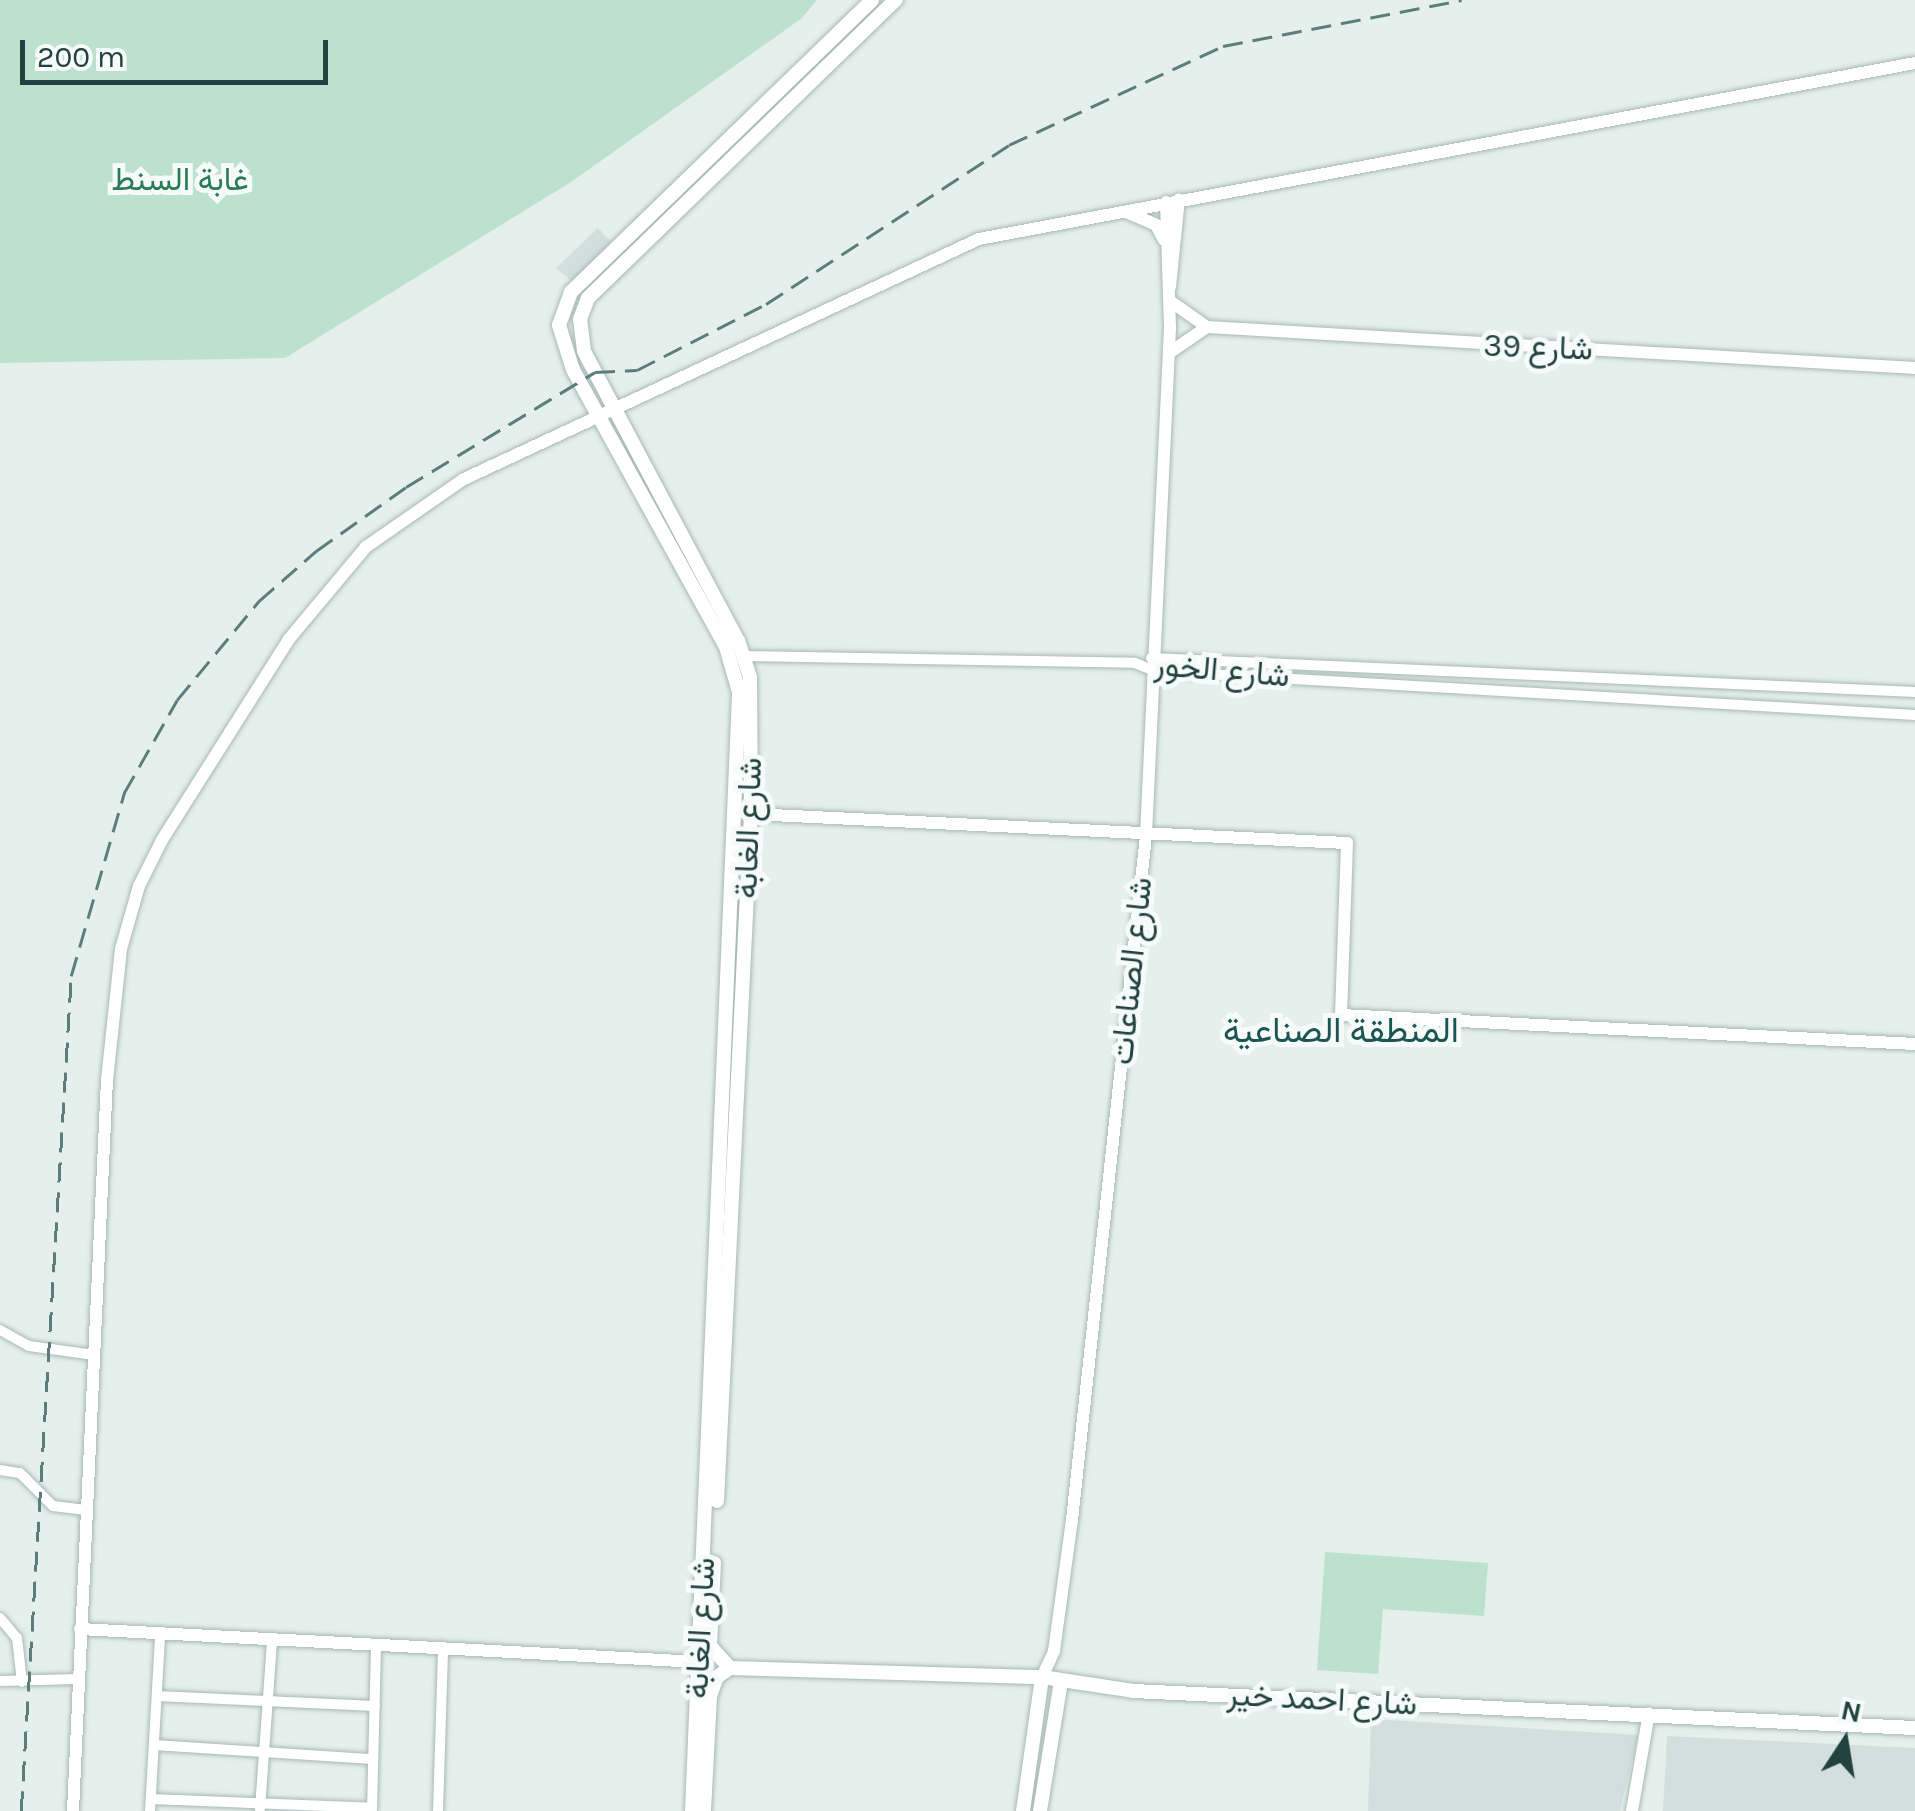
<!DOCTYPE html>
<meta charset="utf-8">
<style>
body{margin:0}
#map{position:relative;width:1915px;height:1811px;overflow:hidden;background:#e5efec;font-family:Karla,Vazirmatn,sans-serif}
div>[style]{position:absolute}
.built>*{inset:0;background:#d3dfdc}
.green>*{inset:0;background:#bce1ce}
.roads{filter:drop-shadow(0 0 2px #a7b8b5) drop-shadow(0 0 2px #a7b8b5)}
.minor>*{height:10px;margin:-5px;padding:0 5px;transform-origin:5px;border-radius:5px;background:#fff}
.tertiary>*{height:12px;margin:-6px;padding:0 6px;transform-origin:6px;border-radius:6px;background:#fff}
.secondary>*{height:14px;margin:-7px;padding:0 7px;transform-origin:7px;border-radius:7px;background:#fff}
.rail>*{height:2.5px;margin-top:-1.25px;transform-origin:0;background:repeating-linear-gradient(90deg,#5d7d7b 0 20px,transparent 0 30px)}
span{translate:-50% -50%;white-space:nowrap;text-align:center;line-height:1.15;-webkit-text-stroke:10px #f6fbf9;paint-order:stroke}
.park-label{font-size:32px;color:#297c5a}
.street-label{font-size:32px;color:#224240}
.neighbourhood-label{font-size:35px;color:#1c5653}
.north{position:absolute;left:1795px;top:1691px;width:100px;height:100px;-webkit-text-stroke:8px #f6fbf9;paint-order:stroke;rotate:12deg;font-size:28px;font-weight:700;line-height:40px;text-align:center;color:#224240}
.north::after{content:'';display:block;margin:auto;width:35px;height:45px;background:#224240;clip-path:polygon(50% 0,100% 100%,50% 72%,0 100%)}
.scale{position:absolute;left:20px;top:40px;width:308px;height:45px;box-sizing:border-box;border:5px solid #224240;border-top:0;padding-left:12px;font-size:30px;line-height:35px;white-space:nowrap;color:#224240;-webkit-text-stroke:8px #f6fbf9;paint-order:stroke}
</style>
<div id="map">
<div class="built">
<i style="clip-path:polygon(598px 228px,615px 246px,574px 283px,556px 268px)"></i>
<i style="clip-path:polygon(1371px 1719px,1638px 1735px,1620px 1811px,1368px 1811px)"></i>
<i style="clip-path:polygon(1667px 1736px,1915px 1748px,1915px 1811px,1663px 1811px)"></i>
</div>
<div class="green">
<i style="clip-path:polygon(0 0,817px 0,802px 18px,571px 182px,285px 358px,0 363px)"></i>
<i style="clip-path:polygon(1325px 1552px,1488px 1563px,1484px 1616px,1383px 1609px,1378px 1674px,1317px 1670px)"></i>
</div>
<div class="roads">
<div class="minor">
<i style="left:744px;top:656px;width:391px;rotate:1deg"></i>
<i style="left:1135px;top:663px;width:22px;rotate:22deg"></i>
<i style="left:1155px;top:671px;width:761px;rotate:3.31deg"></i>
<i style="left:1151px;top:658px;width:765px;rotate:2.55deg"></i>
<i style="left:0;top:1330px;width:33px;rotate:29deg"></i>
<i style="left:29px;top:1346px;width:66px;rotate:7.9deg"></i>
<i style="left:0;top:1470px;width:20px;rotate:9deg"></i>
<i style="left:20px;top:1473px;width:47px;rotate:45deg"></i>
<i style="left:53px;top:1506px;width:35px;rotate:7deg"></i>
<i style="left:0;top:1618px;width:26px;rotate:50deg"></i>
<i style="left:17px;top:1638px;width:44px;rotate:83.5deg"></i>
<i style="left:0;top:1681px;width:77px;rotate:-1.5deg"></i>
<i style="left:157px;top:1696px;width:218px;rotate:2.6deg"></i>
<i style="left:154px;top:1745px;width:219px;rotate:3.7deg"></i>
<i style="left:151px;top:1799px;width:221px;rotate:2.3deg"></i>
<i style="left:260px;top:1809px;width:169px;rotate:-85.9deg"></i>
<i style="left:372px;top:1810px;width:164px;rotate:-88.6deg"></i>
<i style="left:150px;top:1811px;width:176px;rotate:-86.7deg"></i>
<i style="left:438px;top:1811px;width:161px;rotate:-88.2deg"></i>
</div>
<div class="tertiary">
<i style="left:1126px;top:212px;width:33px;rotate:23deg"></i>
<i style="left:1156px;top:225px;width:17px;rotate:62deg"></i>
<i style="left:1170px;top:287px;width:88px;rotate:-84.2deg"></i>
<i style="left:1170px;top:301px;width:45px;rotate:35.1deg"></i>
<i style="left:1207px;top:327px;width:709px;rotate:3.31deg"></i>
<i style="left:1169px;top:353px;width:46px;rotate:-34.4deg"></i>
<i style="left:751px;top:814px;width:597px;rotate:2.79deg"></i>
<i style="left:1347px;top:843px;width:172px;rotate:92deg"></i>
<i style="left:1341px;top:1015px;width:575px;rotate:2.89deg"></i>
<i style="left:80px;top:1629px;width:620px;rotate:3.05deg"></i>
<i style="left:1042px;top:1677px;width:29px;rotate:-65deg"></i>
<i style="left:1054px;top:1651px;width:132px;rotate:-82.2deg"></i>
<i style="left:1072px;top:1520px;width:689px;rotate:-83.83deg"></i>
<i style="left:1146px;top:835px;width:508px;rotate:-87.29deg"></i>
<i style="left:1170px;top:328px;width:126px;rotate:-91.8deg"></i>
<i style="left:73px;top:1811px;width:732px;rotate:-87.34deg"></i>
<i style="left:107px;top:1080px;width:132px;rotate:-83.9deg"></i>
<i style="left:121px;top:949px;width:66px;rotate:-74.1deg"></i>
<i style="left:139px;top:886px;width:51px;rotate:-63.4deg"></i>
<i style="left:162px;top:840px;width:238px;rotate:-57.7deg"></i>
<i style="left:289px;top:639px;width:120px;rotate:-50.1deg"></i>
<i style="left:366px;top:547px;width:119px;rotate:-34.8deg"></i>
<i style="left:464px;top:479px;width:568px;rotate:-24.99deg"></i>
<i style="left:979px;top:239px;width:952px;rotate:-10.65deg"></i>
<i style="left:1632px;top:1811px;width:99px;rotate:-80.2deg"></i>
</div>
<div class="secondary">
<i style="left:717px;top:1501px;width:688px;rotate:-87.17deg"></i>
<i style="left:751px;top:814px;width:137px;rotate:-90.4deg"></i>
<i style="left:750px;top:677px;width:38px;rotate:-108deg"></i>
<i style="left:738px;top:641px;width:328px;rotate:-118deg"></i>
<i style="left:584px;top:351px;width:32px;rotate:-97deg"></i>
<i style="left:580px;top:319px;width:22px;rotate:-69deg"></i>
<i style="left:588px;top:298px;width:429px;rotate:-44.1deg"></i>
<i style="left:714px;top:1563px;width:83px;rotate:92.8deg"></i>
<i style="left:710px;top:1646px;width:30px;rotate:48deg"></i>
<i style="left:730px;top:1668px;width:312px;rotate:1.7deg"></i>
<i style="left:1042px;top:1677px;width:92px;rotate:8.7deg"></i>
<i style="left:1133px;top:1691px;width:783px;rotate:2.71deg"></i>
<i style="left:692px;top:1811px;width:1120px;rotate:-87.59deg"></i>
<i style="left:739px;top:692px;width:47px;rotate:-106.1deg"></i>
<i style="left:726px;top:647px;width:316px;rotate:-118.9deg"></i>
<i style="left:573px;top:370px;width:47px;rotate:-107.3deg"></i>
<i style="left:559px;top:325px;width:35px;rotate:-70deg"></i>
<i style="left:571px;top:292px;width:419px;rotate:-44.1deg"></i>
<i style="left:704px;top:1811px;width:115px;rotate:-87deg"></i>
<i style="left:710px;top:1696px;width:20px;rotate:-70deg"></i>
<i style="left:717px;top:1677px;width:16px;rotate:-35deg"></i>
<i style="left:1023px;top:1811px;width:135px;rotate:-81.9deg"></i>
<i style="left:1040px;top:1811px;width:132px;rotate:-80.8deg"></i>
</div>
</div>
<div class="rail">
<i style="left:21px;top:1811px;width:836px;rotate:-86.57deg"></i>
<i style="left:71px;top:976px;width:191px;rotate:-73.8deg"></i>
<i style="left:124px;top:793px;width:107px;rotate:-60.3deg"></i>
<i style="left:177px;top:700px;width:129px;rotate:-50.4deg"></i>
<i style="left:259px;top:601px;width:76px;rotate:-41.3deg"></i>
<i style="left:316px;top:551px;width:110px;rotate:-35.4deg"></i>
<i style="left:406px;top:487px;width:221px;rotate:-31.3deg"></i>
<i style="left:595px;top:372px;width:42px;rotate:-2.7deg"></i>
<i style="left:637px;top:370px;width:145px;rotate:-27.1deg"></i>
<i style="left:766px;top:304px;width:290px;rotate:-33.2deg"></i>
<i style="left:1009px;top:145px;width:236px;rotate:-24.8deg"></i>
<i style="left:1223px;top:46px;width:243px;rotate:-10.9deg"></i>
</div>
<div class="park-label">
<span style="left:180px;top:180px">غابة السنط</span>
</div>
<div class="street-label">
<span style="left:1538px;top:348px;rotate:2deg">شارع 39</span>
<span style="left:1222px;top:671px;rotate:5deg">شارع الخور</span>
<span style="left:749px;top:828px;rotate:-88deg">شارع الغابة</span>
<span style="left:1132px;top:971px;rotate:-84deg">شارع الصناعات</span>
<span style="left:701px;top:1628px;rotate:-87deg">شارع الغابة</span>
<span style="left:1322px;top:1700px;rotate:3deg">شارع احمد خير</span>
</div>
<div class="neighbourhood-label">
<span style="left:1341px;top:1031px">المنطقة الصناعية</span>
</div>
<div class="north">N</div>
<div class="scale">200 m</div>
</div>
